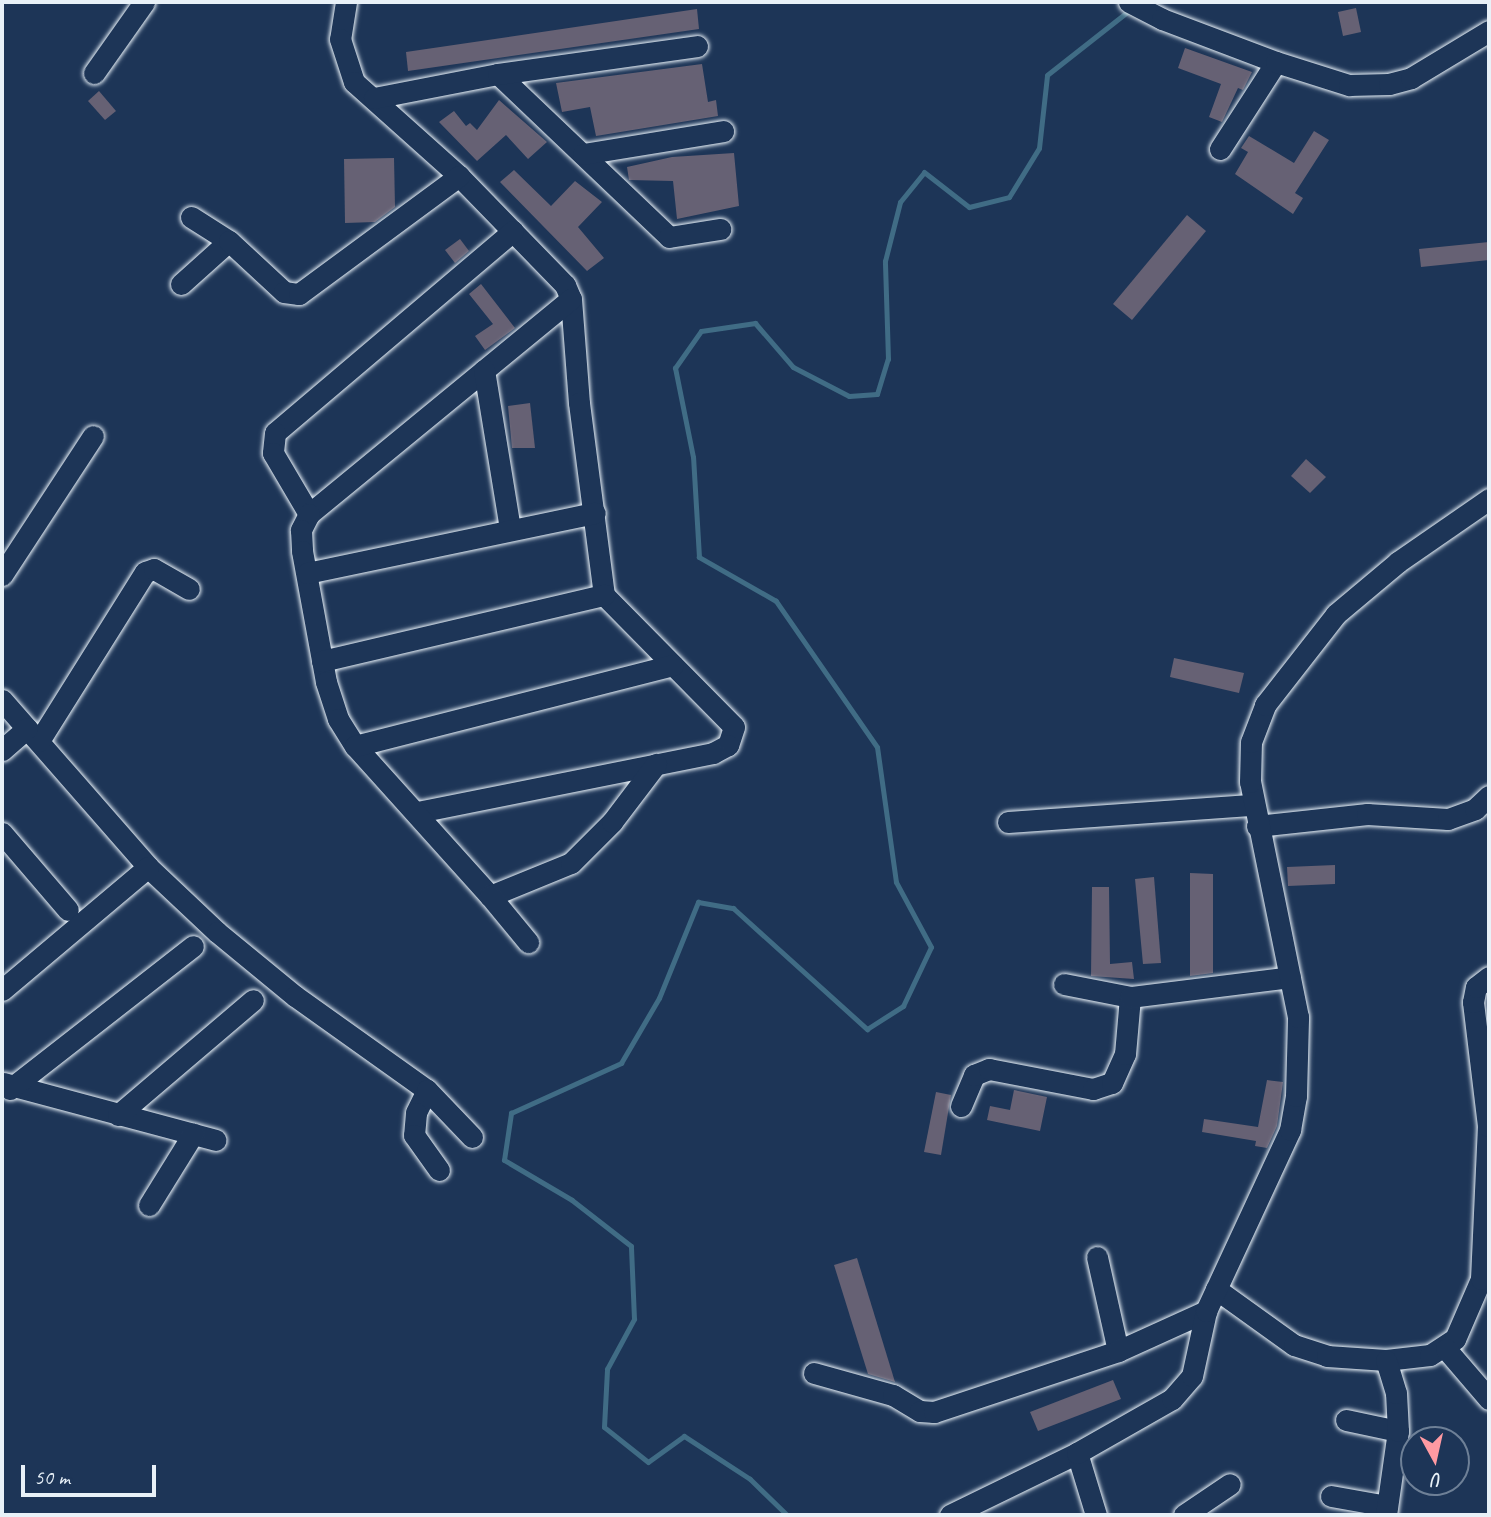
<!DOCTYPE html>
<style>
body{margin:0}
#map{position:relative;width:1491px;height:1517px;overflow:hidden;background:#1d3557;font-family:Caveat,sans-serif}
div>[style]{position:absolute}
.stream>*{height:5px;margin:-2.5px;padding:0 2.5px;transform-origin:2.5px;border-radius:2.5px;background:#406c85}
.building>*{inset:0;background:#666174}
.roads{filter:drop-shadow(0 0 2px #e8f1f8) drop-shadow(0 0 2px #e8f1f8)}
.street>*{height:21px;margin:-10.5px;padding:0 10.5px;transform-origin:10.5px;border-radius:10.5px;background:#1d3557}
span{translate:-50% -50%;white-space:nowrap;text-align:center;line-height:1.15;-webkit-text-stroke:6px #1d3557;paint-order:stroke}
.frame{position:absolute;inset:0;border:4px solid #e8f1f8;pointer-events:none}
.north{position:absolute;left:1400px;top:1426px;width:70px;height:70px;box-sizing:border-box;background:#1d3557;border:2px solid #6e8097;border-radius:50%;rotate:172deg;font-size:19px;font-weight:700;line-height:28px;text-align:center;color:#e8f1f8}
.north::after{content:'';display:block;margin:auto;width:24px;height:32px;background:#ff9aa2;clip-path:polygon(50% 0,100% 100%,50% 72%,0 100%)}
.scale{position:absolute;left:21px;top:1465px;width:135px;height:32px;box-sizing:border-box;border:4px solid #e8f1f8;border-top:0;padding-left:9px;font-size:21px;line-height:24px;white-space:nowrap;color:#e8f1f8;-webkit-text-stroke:5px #1d3557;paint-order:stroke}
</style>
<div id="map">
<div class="stream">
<i style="left:787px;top:1515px;width:52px;rotate:-135.8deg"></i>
<i style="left:750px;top:1479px;width:79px;rotate:-146.9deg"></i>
<i style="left:684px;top:1436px;width:44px;rotate:144.2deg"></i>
<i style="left:648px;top:1462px;width:56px;rotate:-141.5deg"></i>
<i style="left:604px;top:1427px;width:58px;rotate:-87deg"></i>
<i style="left:607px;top:1369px;width:57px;rotate:-61.6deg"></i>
<i style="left:634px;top:1319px;width:73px;rotate:-92.4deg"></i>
<i style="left:631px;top:1246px;width:75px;rotate:-142.1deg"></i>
<i style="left:572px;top:1200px;width:79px;rotate:-149.5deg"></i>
<i style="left:504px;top:1160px;width:48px;rotate:-81.5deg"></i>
<i style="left:511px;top:1113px;width:121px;rotate:-24.4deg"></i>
<i style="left:621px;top:1063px;width:75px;rotate:-59.7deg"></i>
<i style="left:659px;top:998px;width:104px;rotate:-67.9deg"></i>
<i style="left:698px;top:902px;width:36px;rotate:10deg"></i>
<i style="left:733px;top:908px;width:181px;rotate:42.1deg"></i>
<i style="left:867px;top:1029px;width:43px;rotate:-32.6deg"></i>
<i style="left:903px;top:1006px;width:65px;rotate:-64.6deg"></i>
<i style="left:931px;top:947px;width:74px;rotate:-118.3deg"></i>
<i style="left:896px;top:882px;width:136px;rotate:-98deg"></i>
<i style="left:877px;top:747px;width:178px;rotate:-124.7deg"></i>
<i style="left:776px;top:601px;width:89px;rotate:-150.3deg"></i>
<i style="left:699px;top:557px;width:100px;rotate:-93.4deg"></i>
<i style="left:693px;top:457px;width:91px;rotate:-101.4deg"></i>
<i style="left:675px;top:368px;width:45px;rotate:-54.9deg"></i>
<i style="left:701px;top:331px;width:55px;rotate:-8.4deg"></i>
<i style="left:755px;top:323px;width:58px;rotate:49.2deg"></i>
<i style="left:793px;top:367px;width:63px;rotate:27.4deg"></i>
<i style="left:849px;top:396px;width:28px;rotate:-4deg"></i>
<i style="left:877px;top:394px;width:37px;rotate:-73deg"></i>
<i style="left:888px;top:359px;width:98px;rotate:-91.8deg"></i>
<i style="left:885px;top:261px;width:61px;rotate:-75.7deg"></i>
<i style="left:900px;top:202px;width:38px;rotate:-51deg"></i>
<i style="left:924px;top:172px;width:57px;rotate:37.9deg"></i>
<i style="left:969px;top:207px;width:41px;rotate:-14deg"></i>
<i style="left:1009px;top:197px;width:57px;rotate:-58.5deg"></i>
<i style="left:1039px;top:148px;width:73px;rotate:-83.7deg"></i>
<i style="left:1047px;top:75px;width:108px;rotate:-38.2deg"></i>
</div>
<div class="building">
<i style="clip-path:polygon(1356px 8px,1361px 32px,1343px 36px,1338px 12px)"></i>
<i style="clip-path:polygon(697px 9px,699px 29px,408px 71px,406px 52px)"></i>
<i style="clip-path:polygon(1185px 48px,1252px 72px,1243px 90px,1238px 88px,1222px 122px,1209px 117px,1221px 84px,1178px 68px)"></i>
<i style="clip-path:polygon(702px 64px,708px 102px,716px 100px,718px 116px,596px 136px,590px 107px,562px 112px,556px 83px)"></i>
<i style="clip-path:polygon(99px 91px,116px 111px,105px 120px,88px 101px)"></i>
<i style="clip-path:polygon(499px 100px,547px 142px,528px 159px,506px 135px,477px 161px,439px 122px,454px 111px,466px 126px,470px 123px,477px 130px)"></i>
<i style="clip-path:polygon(1314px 131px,1329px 140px,1295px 193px,1303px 198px,1293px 214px,1235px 174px,1248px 152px,1241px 148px,1249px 136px,1294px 163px)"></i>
<i style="clip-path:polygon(734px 153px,739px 206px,677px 219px,673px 181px,629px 180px,627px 167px,672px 157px)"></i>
<i style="clip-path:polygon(394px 158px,395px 207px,375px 222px,345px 223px,344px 159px)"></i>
<i style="clip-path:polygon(514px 170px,551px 206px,575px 181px,602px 202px,578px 227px,604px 258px,587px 271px,500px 182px)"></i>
<i style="clip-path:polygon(1187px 215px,1206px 231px,1132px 320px,1113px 304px)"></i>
<i style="clip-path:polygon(460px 239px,469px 251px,455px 263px,445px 250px)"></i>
<i style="clip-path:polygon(1489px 242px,1489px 260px,1421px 267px,1419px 249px)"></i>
<i style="clip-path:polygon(481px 284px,515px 328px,485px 350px,475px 336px,493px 324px,469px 294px)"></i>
<i style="clip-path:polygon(530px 403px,535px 448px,512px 448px,508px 406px)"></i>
<i style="clip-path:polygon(1306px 459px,1326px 477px,1310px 493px,1291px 476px)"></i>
<i style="clip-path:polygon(1174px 658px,1244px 673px,1239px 693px,1170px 677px)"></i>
<i style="clip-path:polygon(1335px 865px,1335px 884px,1288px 886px,1287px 867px)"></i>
<i style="clip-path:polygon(1190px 873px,1213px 874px,1213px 973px,1190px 976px)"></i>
<i style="clip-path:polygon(1154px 877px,1161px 963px,1143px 964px,1135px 879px)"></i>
<i style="clip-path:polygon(1092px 887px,1109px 887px,1110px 964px,1132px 962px,1134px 979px,1091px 976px)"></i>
<i style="clip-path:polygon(1267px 1080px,1283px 1082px,1277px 1126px,1267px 1148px,1255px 1146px,1256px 1141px,1202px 1132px,1204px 1119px,1258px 1127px)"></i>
<i style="clip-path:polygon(1014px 1090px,1047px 1097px,1040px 1131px,987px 1120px,990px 1106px,1010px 1110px)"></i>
<i style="clip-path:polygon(936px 1092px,951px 1095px,941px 1155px,924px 1152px)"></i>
<i style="clip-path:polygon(857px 1258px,895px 1382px,868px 1374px,834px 1265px)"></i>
<i style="clip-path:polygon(1113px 1380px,1121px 1399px,1038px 1431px,1030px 1412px)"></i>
</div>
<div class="roads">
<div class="street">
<i style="left:346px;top:2px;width:37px;rotate:99deg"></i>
<i style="left:340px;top:39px;width:45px;rotate:72deg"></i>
<i style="left:354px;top:82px;width:141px;rotate:41.8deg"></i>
<i style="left:459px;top:176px;width:152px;rotate:45.8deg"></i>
<i style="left:565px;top:285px;width:15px;rotate:67deg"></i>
<i style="left:571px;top:299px;width:104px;rotate:85.6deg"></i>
<i style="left:579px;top:403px;width:194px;rotate:82.6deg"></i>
<i style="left:604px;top:595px;width:185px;rotate:45.4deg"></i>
<i style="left:734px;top:727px;width:19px;rotate:108deg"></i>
<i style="left:728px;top:745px;width:17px;rotate:152deg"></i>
<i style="left:713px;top:753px;width:300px;rotate:168.7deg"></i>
<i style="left:1129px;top:2px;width:37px;rotate:27deg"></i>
<i style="left:1162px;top:19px;width:122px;rotate:20.7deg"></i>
<i style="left:94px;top:73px;width:87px;rotate:-54.8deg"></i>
<i style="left:498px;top:74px;width:236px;rotate:43.6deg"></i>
<i style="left:669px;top:237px;width:52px;rotate:-8.9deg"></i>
<i style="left:374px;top:98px;width:126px;rotate:-11deg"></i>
<i style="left:498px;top:74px;width:201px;rotate:-8deg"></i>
<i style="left:1220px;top:149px;width:103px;rotate:-57.2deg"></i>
<i style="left:1276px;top:62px;width:77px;rotate:17.5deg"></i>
<i style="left:1349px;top:85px;width:40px;rotate:-1.4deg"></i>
<i style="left:1389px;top:84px;width:23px;rotate:-15deg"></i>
<i style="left:1411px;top:78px;width:91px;rotate:-31.1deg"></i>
<i style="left:583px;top:154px;width:142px;rotate:-9.3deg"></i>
<i style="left:191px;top:217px;width:45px;rotate:32.3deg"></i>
<i style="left:513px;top:231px;width:312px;rotate:139.7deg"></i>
<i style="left:275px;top:433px;width:20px;rotate:96deg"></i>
<i style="left:273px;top:453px;width:71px;rotate:59.5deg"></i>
<i style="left:309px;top:514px;width:339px;rotate:-39.4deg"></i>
<i style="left:181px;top:284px;width:64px;rotate:-41.9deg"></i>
<i style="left:229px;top:241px;width:75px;rotate:42.8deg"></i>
<i style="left:284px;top:292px;width:15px;rotate:8deg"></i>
<i style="left:299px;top:294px;width:199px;rotate:-36.4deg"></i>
<i style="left:484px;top:370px;width:161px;rotate:80.7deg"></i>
<i style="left:309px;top:514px;width:18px;rotate:117deg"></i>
<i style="left:301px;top:530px;width:21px;rotate:87deg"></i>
<i style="left:302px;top:551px;width:133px;rotate:79.6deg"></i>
<i style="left:326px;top:682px;width:39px;rotate:72deg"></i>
<i style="left:338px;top:719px;width:32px;rotate:58deg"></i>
<i style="left:355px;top:746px;width:202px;rotate:48deg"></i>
<i style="left:490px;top:896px;width:87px;rotate:-22.2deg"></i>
<i style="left:571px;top:863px;width:58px;rotate:-45deg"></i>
<i style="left:612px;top:822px;width:73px;rotate:-52.8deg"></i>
<i style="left:307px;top:573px;width:294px;rotate:-11.8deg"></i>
<i style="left:2px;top:575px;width:166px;rotate:-56.8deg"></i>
<i style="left:322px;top:661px;width:290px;rotate:-13.2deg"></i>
<i style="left:2px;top:700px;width:222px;rotate:48.8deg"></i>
<i style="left:148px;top:867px;width:95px;rotate:43.3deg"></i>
<i style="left:217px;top:932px;width:101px;rotate:39.4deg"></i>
<i style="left:295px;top:996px;width:162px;rotate:35.5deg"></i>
<i style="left:427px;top:1090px;width:25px;rotate:116deg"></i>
<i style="left:416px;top:1113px;width:22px;rotate:95deg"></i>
<i style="left:414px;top:1135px;width:43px;rotate:54.5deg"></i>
<i style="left:39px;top:741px;width:199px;rotate:-57.9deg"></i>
<i style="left:145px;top:572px;width:9px;rotate:-18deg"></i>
<i style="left:154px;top:569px;width:40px;rotate:29.7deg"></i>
<i style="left:355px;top:746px;width:328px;rotate:-14.3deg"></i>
<i style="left:2px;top:750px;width:33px;rotate:-41deg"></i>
<i style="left:1008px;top:822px;width:246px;rotate:-4deg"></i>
<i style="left:1257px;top:826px;width:111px;rotate:-6.2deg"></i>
<i style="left:1367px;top:814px;width:81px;rotate:3.5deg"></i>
<i style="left:1448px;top:819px;width:29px;rotate:-20deg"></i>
<i style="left:1475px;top:809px;width:19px;rotate:-43deg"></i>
<i style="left:2px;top:833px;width:101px;rotate:49.4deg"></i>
<i style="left:490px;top:896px;width:60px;rotate:50.4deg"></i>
<i style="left:1064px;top:984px;width:67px;rotate:11.1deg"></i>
<i style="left:2px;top:990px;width:191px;rotate:-40.1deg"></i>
<i style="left:3px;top:1083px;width:220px;rotate:15deg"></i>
<i style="left:10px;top:1089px;width:232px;rotate:-38deg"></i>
<i style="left:427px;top:1090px;width:65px;rotate:46.2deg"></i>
<i style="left:961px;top:1106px;width:34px;rotate:-67deg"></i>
<i style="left:974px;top:1075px;width:16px;rotate:-22deg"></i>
<i style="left:989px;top:1069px;width:106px;rotate:10.9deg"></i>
<i style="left:1093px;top:1089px;width:20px;rotate:-18deg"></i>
<i style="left:1112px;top:1083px;width:32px;rotate:-66deg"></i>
<i style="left:1125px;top:1054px;width:57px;rotate:-85deg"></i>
<i style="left:1130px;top:997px;width:161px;rotate:-7.1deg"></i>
<i style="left:118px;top:1115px;width:177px;rotate:-40.4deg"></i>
<i style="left:149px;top:1205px;width:84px;rotate:-58.2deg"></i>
<i style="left:1097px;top:1257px;width:96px;rotate:77.4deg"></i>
<i style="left:1216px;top:1289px;width:96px;rotate:35.7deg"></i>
<i style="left:1294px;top:1345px;width:35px;rotate:18deg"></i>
<i style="left:1327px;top:1356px;width:59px;rotate:3.9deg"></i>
<i style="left:1386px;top:1360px;width:44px;rotate:-6.5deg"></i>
<i style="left:1430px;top:1355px;width:30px;rotate:-33deg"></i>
<i style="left:1455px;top:1339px;width:65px;rotate:-66.6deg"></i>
<i style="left:1481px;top:1279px;width:153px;rotate:-87.4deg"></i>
<i style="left:1488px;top:1126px;width:125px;rotate:-96.9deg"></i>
<i style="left:1473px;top:1002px;width:15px;rotate:-79deg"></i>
<i style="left:1476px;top:987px;width:16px;rotate:-38deg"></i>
<i style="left:1446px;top:1349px;width:66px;rotate:49.3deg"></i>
<i style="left:814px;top:1373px;width:82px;rotate:15.6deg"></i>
<i style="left:893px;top:1395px;width:31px;rotate:31deg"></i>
<i style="left:920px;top:1411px;width:14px;rotate:4deg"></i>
<i style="left:934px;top:1412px;width:194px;rotate:-18.3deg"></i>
<i style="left:1118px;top:1351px;width:97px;rotate:-24.4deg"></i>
<i style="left:1346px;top:1420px;width:53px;rotate:11.9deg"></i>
<i style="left:1331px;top:1496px;width:57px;rotate:10.1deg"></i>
<i style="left:950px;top:1515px;width:141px;rotate:-26deg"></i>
<i style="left:1096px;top:1515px;width:65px;rotate:-107deg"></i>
<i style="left:1077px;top:1453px;width:109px;rotate:-29.6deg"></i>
<i style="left:1172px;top:1399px;width:30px;rotate:-49deg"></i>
<i style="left:1192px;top:1376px;width:66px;rotate:-77.8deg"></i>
<i style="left:1206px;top:1311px;width:200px;rotate:-65.1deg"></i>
<i style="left:1290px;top:1130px;width:35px;rotate:-80deg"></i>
<i style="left:1296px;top:1096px;width:79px;rotate:-88.5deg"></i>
<i style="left:1298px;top:1017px;width:240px;rotate:-101.5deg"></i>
<i style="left:1250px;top:782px;width:40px;rotate:-88.6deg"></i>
<i style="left:1251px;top:742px;width:40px;rotate:-69deg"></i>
<i style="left:1265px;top:705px;width:115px;rotate:-52deg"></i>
<i style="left:1336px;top:614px;width:81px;rotate:-40deg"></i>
<i style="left:1398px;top:562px;width:111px;rotate:-34.7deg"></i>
<i style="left:1184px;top:1515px;width:55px;rotate:-34deg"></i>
<i style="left:1386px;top:1515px;width:85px;rotate:-81.9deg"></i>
<i style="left:1398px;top:1431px;width:38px;rotate:-93deg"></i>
<i style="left:1396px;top:1393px;width:34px;rotate:-107deg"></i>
</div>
</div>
<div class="frame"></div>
<div class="north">U</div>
<div class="scale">50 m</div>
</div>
